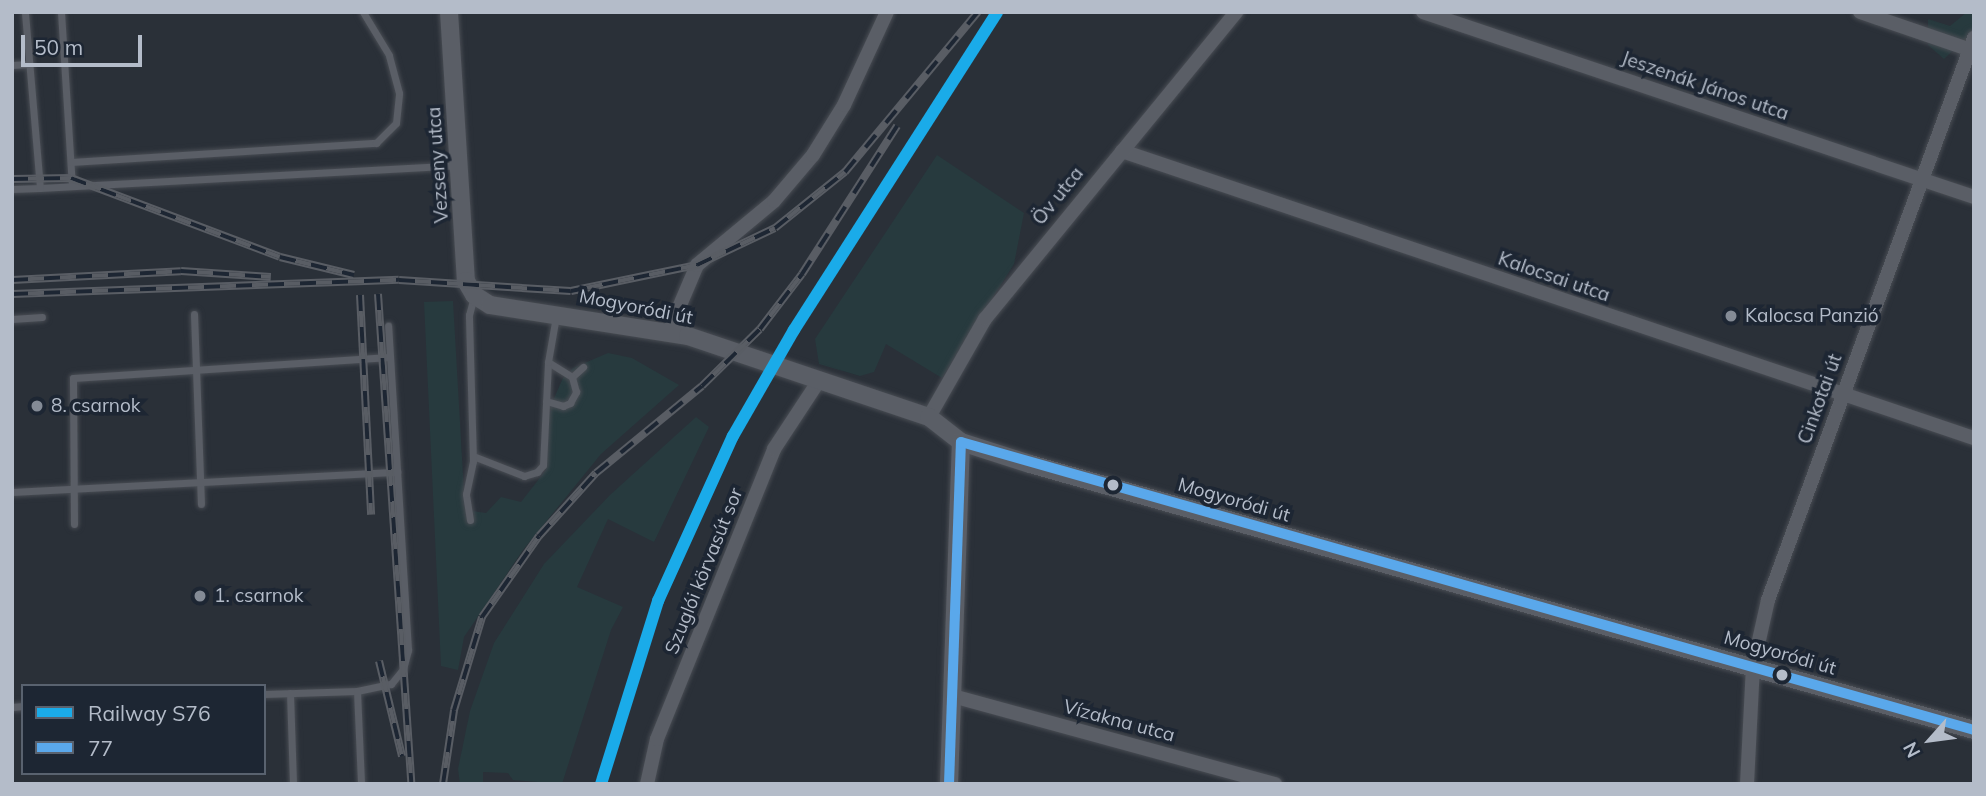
<!DOCTYPE html>
<meta charset="utf-8">
<style>
body{margin:0}
#map{position:relative;width:1986px;height:796px;overflow:hidden;background:#2a3038;font-family:Mulish,sans-serif}
div>[style]{position:absolute}
.green>*{inset:0;background:#273a3e}
.roads{filter:drop-shadow(0 0 2px #484c53) drop-shadow(0 0 2px #484c53)}
.service>*{height:7px;margin:-3.5px;padding:0 3.5px;transform-origin:3.5px;border-radius:3.5px;background:#5a5e66}
.minor>*{height:14px;margin:-7px;padding:0 7px;transform-origin:7px;border-radius:7px;background:#5a5e66}
.tertiary>*{height:18px;margin:-9px;padding:0 9px;transform-origin:9px;border-radius:9px;background:#5a5e66}
.rail>*{height:8px;margin-top:-4px;transform-origin:0;background:repeating-linear-gradient(90deg,#1d2633 0 16px,#595d64 0 32px);box-sizing:border-box;border-block:2px solid #595d64}
.bus-1>*{height:10px;margin:-5px;padding:0 5px;transform-origin:5px;border-radius:5px;background:#5aa8eb}
.rail-1>*{height:12px;margin:-6px;padding:0 6px;transform-origin:6px;border-radius:6px;background:#1aabe9}
.dots>*{width:19px;height:19px;translate:-50% -50%;box-sizing:border-box;border:4px solid #1d2633;border-radius:50%}
span{translate:-50% -50%;white-space:nowrap;text-align:center;line-height:1.15;-webkit-text-stroke:7px #1d2633;paint-order:stroke}
.street-label{font-size:19px;color:#b4bcc9}
.poi-label{font-size:19px;color:#b4bcc9}
.left{translate:0 -50%;text-align:left}
.frame{position:absolute;inset:0;border:14px solid #b4bcc9;pointer-events:none}
.legend{position:absolute;left:21px;top:684px;width:245px;height:91px;box-sizing:border-box;background:#1d2633;border:2px solid #59626f;margin:0;padding:9px 12px;list-style:none;font-size:21px;color:#b4bcc9}
.legend li{display:flex;align-items:center;gap:14px;height:35px}
.legend b{width:35px;border:2px solid #59626f}
.north{position:absolute;left:1895px;top:705px;width:70px;height:70px;-webkit-text-stroke:5px #1d2633;paint-order:stroke;rotate:242deg;font-size:19px;font-weight:700;line-height:28px;text-align:center;color:#b4bcc9}
.north::after{content:'';display:block;margin:auto;width:24px;height:32px;background:#b4bcc9;clip-path:polygon(50% 0,100% 100%,50% 72%,0 100%)}
.scale{position:absolute;left:21px;top:35px;width:121px;height:32px;box-sizing:border-box;border:4px solid #b4bcc9;border-top:0;padding-left:9px;font-size:21px;line-height:24px;white-space:nowrap;color:#b4bcc9;-webkit-text-stroke:5px #1d2633;paint-order:stroke}
</style>
<div id="map">
<div class="green">
<i style="clip-path:polygon(1967px 12px,1974px 12px,1974px 41px,1965px 39px,1944px 59px,1928px 45px,1928px 19px,1950px 26px)"></i>
<i style="clip-path:polygon(937px 155px,1024px 213px,1014px 264px,942px 378px,886px 344px,874px 372px,860px 376px,819px 364px,815px 339px)"></i>
<i style="clip-path:polygon(453px 301px,465px 510px,486px 513px,501px 497px,521px 502px,546px 470px,547px 414px,563px 378px,573px 368px,608px 353px,632px 358px,679px 385px,601px 454px,523px 550px,464px 637px,458px 670px,441px 666px,424px 302px)"></i>
<i style="clip-path:polygon(696px 417px,709px 427px,654px 542px,608px 519px,577px 587px,623px 607px,611px 630px,562px 784px,513px 780px,508px 773px,483px 772px,483px 784px,460px 784px,458px 769px,470px 711px,494px 643px,544px 564px,610px 495px)"></i>
</div>
<div class="roads">
<div class="service">
<i style="left:61px;top:12px;width:173px;rotate:86.4deg"></i>
<i style="left:12px;top:65px;width:17px;rotate:-3deg"></i>
<i style="left:71px;top:162px;width:306px;rotate:-3.6deg"></i>
<i style="left:376px;top:143px;width:28px;rotate:-45deg"></i>
<i style="left:396px;top:123px;width:30px;rotate:-84deg"></i>
<i style="left:399px;top:93px;width:39px;rotate:-105deg"></i>
<i style="left:389px;top:55px;width:50px;rotate:-121.2deg"></i>
<i style="left:40px;top:188px;width:419px;rotate:-3.1deg"></i>
<i style="left:12px;top:189px;width:28px;rotate:-2deg"></i>
<i style="left:40px;top:188px;width:177px;rotate:-94.9deg"></i>
<i style="left:194px;top:314px;width:190px;rotate:87.9deg"></i>
<i style="left:12px;top:319px;width:30px;rotate:-4deg"></i>
<i style="left:548px;top:362px;width:28px;rotate:32deg"></i>
<i style="left:572px;top:377px;width:15px;rotate:-42deg"></i>
<i style="left:546px;top:401px;width:18px;rotate:16deg"></i>
<i style="left:563px;top:406px;width:8px;rotate:-23deg"></i>
<i style="left:570px;top:403px;width:13px;rotate:-61deg"></i>
<i style="left:576px;top:392px;width:16px;rotate:-105deg"></i>
<i style="left:473px;top:456px;width:55px;rotate:21.4deg"></i>
<i style="left:524px;top:476px;width:14px;rotate:-17deg"></i>
<i style="left:537px;top:472px;width:9px;rotate:-49deg"></i>
<i style="left:543px;top:465px;width:103px;rotate:-87.2deg"></i>
<i style="left:548px;top:362px;width:47px;rotate:-80.1deg"></i>
<i style="left:12px;top:492px;width:386px;rotate:-3deg"></i>
<i style="left:470px;top:520px;width:26px;rotate:-99deg"></i>
<i style="left:466px;top:494px;width:34px;rotate:-78deg"></i>
<i style="left:473px;top:461px;width:146px;rotate:-91.6deg"></i>
<i style="left:469px;top:315px;width:20px;rotate:-75deg"></i>
<i style="left:74px;top:524px;width:146px;rotate:-90.4deg"></i>
<i style="left:73px;top:378px;width:317px;rotate:-3.8deg"></i>
<i style="left:357px;top:691px;width:35px;rotate:-12deg"></i>
<i style="left:391px;top:684px;width:19px;rotate:-51deg"></i>
<i style="left:403px;top:669px;width:20px;rotate:-75deg"></i>
<i style="left:408px;top:650px;width:325px;rotate:-93.5deg"></i>
<i style="left:290px;top:693px;width:91px;rotate:88.1deg"></i>
<i style="left:264px;top:694px;width:93px;rotate:-1.8deg"></i>
<i style="left:357px;top:691px;width:93px;rotate:87.5deg"></i>
<i style="left:12px;top:707px;width:11px;rotate:-5deg"></i>
</div>
<div class="minor">
<i style="left:1423px;top:12px;width:581px;rotate:18.56deg"></i>
<i style="left:1860px;top:12px;width:120px;rotate:18.9deg"></i>
<i style="left:1122px;top:151px;width:899px;rotate:18.62deg"></i>
<i style="left:669px;top:331px;width:72px;rotate:-67deg"></i>
<i style="left:697px;top:265px;width:100px;rotate:-39.7deg"></i>
<i style="left:774px;top:201px;width:60px;rotate:-49.7deg"></i>
<i style="left:813px;top:155px;width:59px;rotate:-58.2deg"></i>
<i style="left:844px;top:105px;width:102px;rotate:-65.2deg"></i>
<i style="left:929px;top:417px;width:113px;rotate:-60.3deg"></i>
<i style="left:985px;top:319px;width:397px;rotate:-50.7deg"></i>
<i style="left:953px;top:696px;width:334px;rotate:15.3deg"></i>
<i style="left:647px;top:784px;width:46px;rotate:-77.5deg"></i>
<i style="left:657px;top:739px;width:313px;rotate:-68deg"></i>
<i style="left:774px;top:449px;width:80px;rotate:-56.7deg"></i>
<i style="left:1747px;top:784px;width:117px;rotate:-87.1deg"></i>
<i style="left:1753px;top:667px;width:69px;rotate:-77.4deg"></i>
<i style="left:1768px;top:600px;width:599px;rotate:-69.87deg"></i>
</div>
<div class="tertiary">
<i style="left:449px;top:12px;width:270px;rotate:86.4deg"></i>
<i style="left:466px;top:281px;width:16px;rotate:60deg"></i>
<i style="left:474px;top:295px;width:19px;rotate:32deg"></i>
<i style="left:490px;top:305px;width:200px;rotate:8.9deg"></i>
<i style="left:688px;top:336px;width:254px;rotate:18.6deg"></i>
<i style="left:929px;top:417px;width:41px;rotate:38deg"></i>
<i style="left:961px;top:442px;width:72px;rotate:17.7deg"></i>
<i style="left:1030px;top:464px;width:981px;rotate:15.74deg"></i>
<i style="left:949px;top:784px;width:342px;rotate:-88deg"></i>
</div>
</div>
<div class="rail">
<i style="left:12px;top:179px;width:59px;rotate:-1deg"></i>
<i style="left:71px;top:178px;width:223px;rotate:20.7deg"></i>
<i style="left:280px;top:257px;width:76px;rotate:13.7deg"></i>
<i style="left:12px;top:280px;width:169px;rotate:-3deg"></i>
<i style="left:181px;top:271px;width:90px;rotate:3.8deg"></i>
<i style="left:12px;top:294px;width:387px;rotate:-2.1deg"></i>
<i style="left:399px;top:280px;width:172px;rotate:3.7deg"></i>
<i style="left:571px;top:291px;width:129px;rotate:-11.7deg"></i>
<i style="left:697px;top:265px;width:86px;rotate:-25.4deg"></i>
<i style="left:775px;top:228px;width:90px;rotate:-38.7deg"></i>
<i style="left:845px;top:172px;width:208px;rotate:-50.3deg"></i>
<i style="left:378px;top:294px;width:491px;rotate:86.1deg"></i>
<i style="left:360px;top:295px;width:220px;rotate:87.1deg"></i>
<i style="left:379px;top:661px;width:98px;rotate:76.4deg"></i>
<i style="left:443px;top:784px;width:75px;rotate:-81.5deg"></i>
<i style="left:454px;top:710px;width:97px;rotate:-73.2deg"></i>
<i style="left:482px;top:617px;width:99px;rotate:-54.9deg"></i>
<i style="left:539px;top:536px;width:85px;rotate:-47.9deg"></i>
<i style="left:596px;top:473px;width:137px;rotate:-39.4deg"></i>
<i style="left:702px;top:386px;width:81px;rotate:-44.5deg"></i>
<i style="left:760px;top:329px;width:69px;rotate:-52.6deg"></i>
<i style="left:802px;top:274px;width:176px;rotate:-57.3deg"></i>
</div>
<div class="bus-1">
<i style="left:949px;top:784px;width:342px;rotate:-88deg"></i>
<i style="left:961px;top:442px;width:1053px;rotate:15.87deg"></i>
</div>
<div class="rail-1">
<i style="left:601px;top:784px;width:192px;rotate:-72.7deg"></i>
<i style="left:658px;top:601px;width:181px;rotate:-65.6deg"></i>
<i style="left:733px;top:436px;width:122px;rotate:-60.1deg"></i>
<i style="left:794px;top:330px;width:377px;rotate:-57.4deg"></i>
</div>
<div class="dots">
<i style="left:1731px;top:316px;background:#848b96"></i>
<i style="left:37px;top:406px;background:#848b96"></i>
<i style="left:1113px;top:485px;background:#b4bcc9"></i>
<i style="left:200px;top:596px;background:#848b96"></i>
<i style="left:1782px;top:675px;background:#b4bcc9"></i>
</div>
<div class="street-label">
<span style="left:1705px;top:86px;rotate:19deg">Jeszenák János utca</span>
<span style="left:438px;top:165px;rotate:-94deg">Vezseny utca</span>
<span style="left:1058px;top:196px;rotate:-51deg">Öv utca</span>
<span style="left:1554px;top:277px;rotate:19deg">Kalocsai utca</span>
<span style="left:636px;top:307px;rotate:11deg">Mogyoródi út</span>
<span style="left:1820px;top:399px;rotate:-70deg">Cinkotai út</span>
<span style="left:1234px;top:500px;rotate:16deg">Mogyoródi út</span>
<span style="left:704px;top:571px;rotate:-68deg">Szuglói körvasút sor</span>
<span style="left:1780px;top:653px;rotate:16deg">Mogyoródi út</span>
<span style="left:1119px;top:721px;rotate:15deg">Vízakna utca</span>
</div>
<div class="poi-label">
<span class="left" style="left:1745px;top:316px">Kalocsa Panzió</span>
<span class="left" style="left:51px;top:406px">8. csarnok</span>
<span class="left" style="left:214px;top:596px">1. csarnok</span>
</div>
<div class="frame"></div>
<ul class="legend">
<li><b style="height:9px;background:#1aabe9"></b>Railway S76</li>
<li><b style="height:9px;background:#5aa8eb"></b>77</li>
</ul>
<div class="north">N</div>
<div class="scale">50 m</div>
</div>
